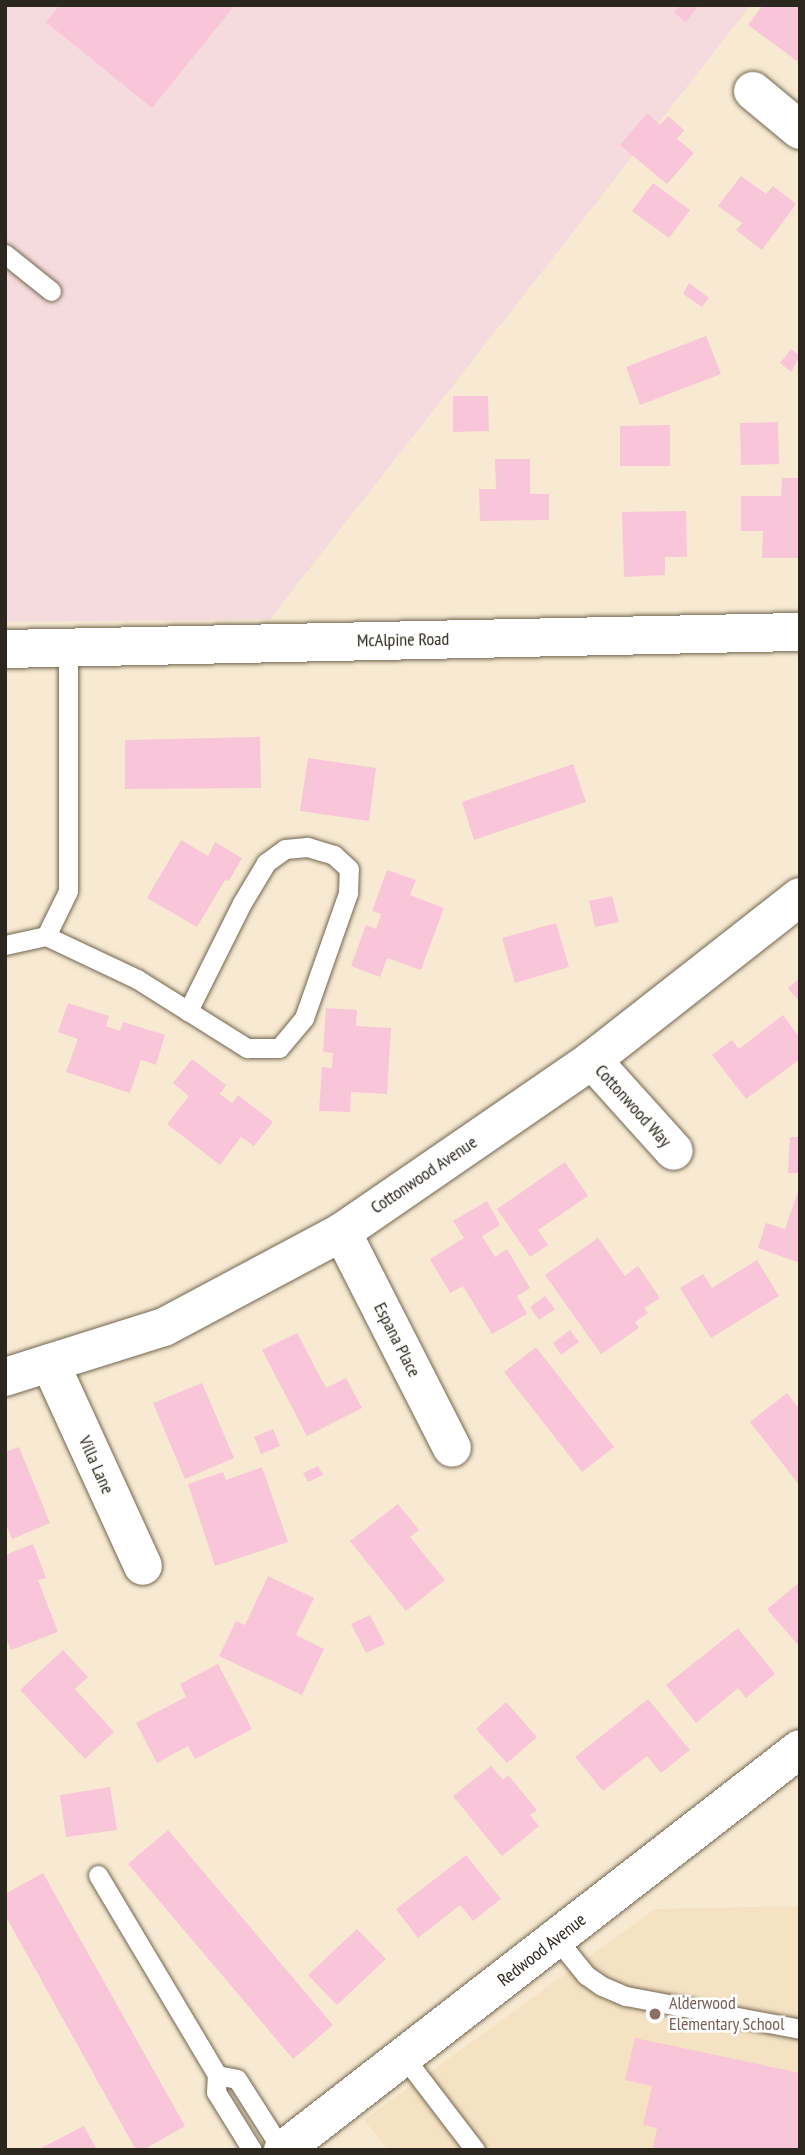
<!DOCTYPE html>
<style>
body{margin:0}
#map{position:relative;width:805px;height:2155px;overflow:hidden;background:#f8ead2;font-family:"PT Sans Narrow",sans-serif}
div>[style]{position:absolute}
.industrial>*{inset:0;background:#f5dbdd}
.built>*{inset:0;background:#f4e2c2}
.building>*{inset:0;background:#f9c5d8}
.roads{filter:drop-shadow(0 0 2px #726651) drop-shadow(0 0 2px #726651)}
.service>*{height:19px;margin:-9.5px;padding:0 9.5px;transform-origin:9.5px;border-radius:9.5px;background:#fff}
.minor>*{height:38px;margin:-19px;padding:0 19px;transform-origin:19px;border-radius:19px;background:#fff}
.tertiary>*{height:38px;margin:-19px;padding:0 19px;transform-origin:19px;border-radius:19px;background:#fff}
.dots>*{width:19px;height:19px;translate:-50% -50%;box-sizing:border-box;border:4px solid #fff;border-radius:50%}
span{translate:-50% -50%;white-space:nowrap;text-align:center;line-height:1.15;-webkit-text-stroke:5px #fff;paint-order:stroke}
.street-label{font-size:18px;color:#2c271e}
.education-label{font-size:18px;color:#785e54}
.left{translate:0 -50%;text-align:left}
.frame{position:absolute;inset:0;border:7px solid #2c271e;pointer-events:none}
</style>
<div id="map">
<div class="industrial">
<i style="clip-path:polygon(5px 5px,751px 5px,270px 619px,5px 622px)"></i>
</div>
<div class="built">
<i style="clip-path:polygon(800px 1906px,800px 2150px,388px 2150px,364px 2120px,655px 1909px)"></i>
</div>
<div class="building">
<i style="clip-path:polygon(60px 5px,235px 5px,152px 108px,46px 22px)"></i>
<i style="clip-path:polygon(680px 5px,699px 5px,686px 22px,674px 13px)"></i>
<i style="clip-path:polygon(763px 5px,800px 5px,800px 57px,797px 61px,748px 25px)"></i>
<i style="clip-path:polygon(647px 113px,660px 125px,668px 116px,684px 130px,677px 139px,694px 153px,667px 184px,620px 145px)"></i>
<i style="clip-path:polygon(741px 176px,766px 194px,773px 186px,796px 204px,762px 250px,736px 230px,742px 223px,718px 206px)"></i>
<i style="clip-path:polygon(653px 183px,690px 210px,669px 238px,632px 211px)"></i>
<i style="clip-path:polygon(689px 283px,709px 298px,702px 307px,683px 294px)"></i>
<i style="clip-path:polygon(706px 336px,721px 374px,640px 405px,626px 367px)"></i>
<i style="clip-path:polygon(791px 349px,800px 356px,791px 372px,780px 363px)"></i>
<i style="clip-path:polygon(453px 396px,488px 396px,489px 431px,453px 432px)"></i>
<i style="clip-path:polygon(778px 422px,779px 464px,741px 465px,740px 423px)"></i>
<i style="clip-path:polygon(670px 425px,670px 466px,620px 466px,620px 426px)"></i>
<i style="clip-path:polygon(495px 459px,530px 459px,530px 494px,549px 494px,549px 520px,480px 521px,479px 489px,496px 489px)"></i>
<i style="clip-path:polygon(782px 478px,800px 478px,800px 558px,762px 558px,763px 531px,741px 531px,741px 496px,781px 496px)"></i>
<i style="clip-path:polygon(686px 511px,687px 557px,665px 557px,665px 575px,624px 577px,622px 512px)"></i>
<i style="clip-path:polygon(260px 737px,261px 788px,125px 789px,125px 740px)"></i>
<i style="clip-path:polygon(308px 758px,376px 768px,369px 821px,300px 811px)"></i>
<i style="clip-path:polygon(573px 764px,586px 802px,474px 840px,462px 802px)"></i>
<i style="clip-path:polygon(181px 840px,208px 856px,215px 842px,242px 858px,229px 881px,225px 880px,197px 927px,147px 898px)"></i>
<i style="clip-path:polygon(387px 870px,416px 880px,410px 895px,444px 908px,421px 970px,387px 958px,380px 977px,351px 966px,366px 925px,376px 929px,381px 914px,372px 911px)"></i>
<i style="clip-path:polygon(612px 896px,619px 922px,595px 927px,589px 901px)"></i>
<i style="clip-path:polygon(556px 923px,569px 967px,515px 983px,502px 938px)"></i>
<i style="clip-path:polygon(800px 978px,800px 1002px,788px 988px)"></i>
<i style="clip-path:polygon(68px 1003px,109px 1016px,106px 1026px,120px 1031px,123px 1022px,165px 1035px,156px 1065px,141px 1060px,130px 1093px,66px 1072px,78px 1039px,58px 1032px)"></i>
<i style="clip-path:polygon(326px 1008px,357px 1010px,356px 1026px,391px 1028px,387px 1094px,351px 1092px,350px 1112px,319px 1111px,322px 1067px,332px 1068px,333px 1053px,323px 1052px)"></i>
<i style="clip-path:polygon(783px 1015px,800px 1038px,800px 1059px,746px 1099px,712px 1055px,732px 1040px,739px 1049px)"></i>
<i style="clip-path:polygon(192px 1059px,226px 1085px,220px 1094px,232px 1103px,238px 1095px,273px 1122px,254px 1146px,241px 1137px,220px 1165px,167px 1124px,189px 1096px,173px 1083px)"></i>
<i style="clip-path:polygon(790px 1137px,800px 1137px,800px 1173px,788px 1173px)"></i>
<i style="clip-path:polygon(565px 1162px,588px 1196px,538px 1230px,548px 1245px,530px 1257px,497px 1209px)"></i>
<i style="clip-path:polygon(800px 1186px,800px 1263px,758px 1248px,766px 1223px,785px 1229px)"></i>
<i style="clip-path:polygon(487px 1201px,500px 1225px,482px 1236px,495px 1257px,507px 1249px,530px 1288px,517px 1296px,527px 1314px,492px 1334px,463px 1286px,450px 1293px,430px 1259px,464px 1238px,453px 1221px)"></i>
<i style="clip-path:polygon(598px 1238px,625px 1276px,638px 1266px,660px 1298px,644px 1308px,648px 1313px,635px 1322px,639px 1328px,601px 1354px,545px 1275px)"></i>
<i style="clip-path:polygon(757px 1260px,779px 1296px,711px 1338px,680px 1288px,703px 1274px,712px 1288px)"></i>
<i style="clip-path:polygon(545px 1296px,555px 1309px,539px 1320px,530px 1307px)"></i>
<i style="clip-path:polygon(570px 1330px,579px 1342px,561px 1355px,553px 1343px)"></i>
<i style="clip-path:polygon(297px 1333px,326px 1388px,346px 1378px,362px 1408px,307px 1436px,262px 1350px)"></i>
<i style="clip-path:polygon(536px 1347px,614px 1447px,582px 1472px,504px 1372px)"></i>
<i style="clip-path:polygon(202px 1383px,234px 1458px,185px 1479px,153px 1403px)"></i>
<i style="clip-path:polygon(787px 1393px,800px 1410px,800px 1486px,750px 1422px)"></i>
<i style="clip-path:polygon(273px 1429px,280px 1446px,261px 1454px,254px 1437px)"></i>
<i style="clip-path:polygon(19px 1447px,50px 1523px,12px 1539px,5px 1522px,5px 1452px)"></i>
<i style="clip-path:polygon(318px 1466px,323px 1475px,308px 1482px,303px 1473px)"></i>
<i style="clip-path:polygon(262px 1467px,288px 1542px,215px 1566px,188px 1484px,223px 1472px,226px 1480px)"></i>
<i style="clip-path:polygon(398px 1504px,419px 1530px,410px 1537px,445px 1580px,406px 1611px,350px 1541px)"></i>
<i style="clip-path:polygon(33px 1544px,46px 1578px,38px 1580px,58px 1632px,11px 1650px,5px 1635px,5px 1555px)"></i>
<i style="clip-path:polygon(268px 1576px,314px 1598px,296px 1635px,324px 1649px,302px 1695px,219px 1656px,236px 1621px,245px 1625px)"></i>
<i style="clip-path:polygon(800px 1582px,800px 1644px,798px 1645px,767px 1609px)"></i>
<i style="clip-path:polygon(370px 1615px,385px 1644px,366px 1653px,351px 1624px)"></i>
<i style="clip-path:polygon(738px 1628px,775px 1674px,746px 1698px,738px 1688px,696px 1723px,666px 1685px)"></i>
<i style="clip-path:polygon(63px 1650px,88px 1677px,75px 1689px,114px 1732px,85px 1759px,20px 1690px)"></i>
<i style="clip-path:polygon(218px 1664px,252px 1729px,195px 1759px,188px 1746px,157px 1763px,136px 1723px,186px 1697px,180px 1684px)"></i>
<i style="clip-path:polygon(648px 1699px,690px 1750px,661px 1773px,647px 1756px,603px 1791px,575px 1757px)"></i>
<i style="clip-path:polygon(506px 1702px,537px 1737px,507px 1763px,476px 1729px)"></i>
<i style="clip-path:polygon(491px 1766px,503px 1780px,508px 1775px,537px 1810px,530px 1815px,539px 1826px,502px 1856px,453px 1796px)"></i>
<i style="clip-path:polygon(110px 1787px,117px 1830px,66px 1837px,60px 1795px)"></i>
<i style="clip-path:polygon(168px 1830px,333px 2025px,293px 2059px,128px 1864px)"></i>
<i style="clip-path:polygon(466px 1855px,501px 1899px,473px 1921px,460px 1905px,418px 1938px,396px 1909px)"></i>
<i style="clip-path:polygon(43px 1873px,185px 2126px,143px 2150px,136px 2150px,5px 1915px,5px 1894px)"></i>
<i style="clip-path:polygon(357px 1929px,386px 1959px,337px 2005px,308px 1975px)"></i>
<i style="clip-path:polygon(635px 2038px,800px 2073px,800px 2150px,653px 2150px,657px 2128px,643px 2125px,652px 2086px,625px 2080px)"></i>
<i style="clip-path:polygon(84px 2126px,97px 2150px,42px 2150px,41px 2148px)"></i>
</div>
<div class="roads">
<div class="service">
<i style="left:5px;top:254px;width:59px;rotate:38.8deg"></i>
<i style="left:46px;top:936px;width:101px;rotate:25.3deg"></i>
<i style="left:137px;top:979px;width:60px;rotate:32.1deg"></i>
<i style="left:188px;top:1011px;width:70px;rotate:32.1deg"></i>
<i style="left:247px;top:1048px;width:32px"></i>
<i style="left:279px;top:1048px;width:39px;rotate:-50deg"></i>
<i style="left:304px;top:1018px;width:133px;rotate:-70.6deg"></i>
<i style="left:348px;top:893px;width:24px;rotate:-88deg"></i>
<i style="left:349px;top:869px;width:21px;rotate:-137deg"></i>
<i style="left:334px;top:855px;width:28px;rotate:-163deg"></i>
<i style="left:307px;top:847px;width:22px;rotate:175deg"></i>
<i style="left:285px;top:849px;width:24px;rotate:144deg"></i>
<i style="left:266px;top:863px;width:47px;rotate:121deg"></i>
<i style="left:242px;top:903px;width:121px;rotate:116.6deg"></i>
<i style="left:5px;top:945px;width:42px;rotate:-12.4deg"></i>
<i style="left:46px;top:936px;width:50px;rotate:-63.9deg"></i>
<i style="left:68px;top:891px;width:244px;rotate:-90deg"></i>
<i style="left:98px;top:1875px;width:233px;rotate:59.2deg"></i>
<i style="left:556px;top:1938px;width:48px;rotate:51deg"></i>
<i style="left:586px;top:1975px;width:19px;rotate:35deg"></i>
<i style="left:602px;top:1986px;width:26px;rotate:23deg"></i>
<i style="left:626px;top:1996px;width:177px;rotate:10.7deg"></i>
<i style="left:404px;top:2057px;width:117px;rotate:52.6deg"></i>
<i style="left:252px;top:2150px;width:68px;rotate:-121.8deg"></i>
<i style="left:216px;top:2092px;width:17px;rotate:-87deg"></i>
<i style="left:217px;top:2075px;width:20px;rotate:11deg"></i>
<i style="left:237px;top:2079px;width:84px;rotate:57.6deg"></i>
</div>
<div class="minor">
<i style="left:753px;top:91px;width:61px;rotate:39.7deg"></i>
<i style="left:592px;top:1060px;width:122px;rotate:48deg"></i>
<i style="left:342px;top:1232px;width:242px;rotate:63deg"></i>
<i style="left:50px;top:1363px;width:223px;rotate:65.4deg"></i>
<i style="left:5px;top:1377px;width:167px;rotate:-17.5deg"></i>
<i style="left:164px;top:1327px;width:202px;rotate:-28.1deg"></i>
<i style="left:342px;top:1232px;width:303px;rotate:-34.5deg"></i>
<i style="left:592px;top:1060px;width:264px;rotate:-38.1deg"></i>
<i style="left:283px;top:2150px;width:654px;rotate:-37.8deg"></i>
</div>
<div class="tertiary">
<i style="left:5px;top:649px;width:795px;rotate:-1.23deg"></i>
</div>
</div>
<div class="dots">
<i style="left:655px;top:2014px;background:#8d6e63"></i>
</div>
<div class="street-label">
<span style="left:403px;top:640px;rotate:-1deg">McAlpine Road</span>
<span style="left:633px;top:1106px;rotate:48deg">Cottonwood Way</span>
<span style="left:424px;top:1175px;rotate:-34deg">Cottonwood Avenue</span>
<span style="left:397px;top:1340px;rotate:63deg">Espana Place</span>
<span style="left:96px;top:1465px;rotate:66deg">Villa Lane</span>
<span style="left:542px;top:1950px;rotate:-38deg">Redwood Avenue</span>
</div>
<div class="education-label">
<span class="left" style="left:669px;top:2014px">Alderwood<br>Elementary School</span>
</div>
<div class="frame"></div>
</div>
